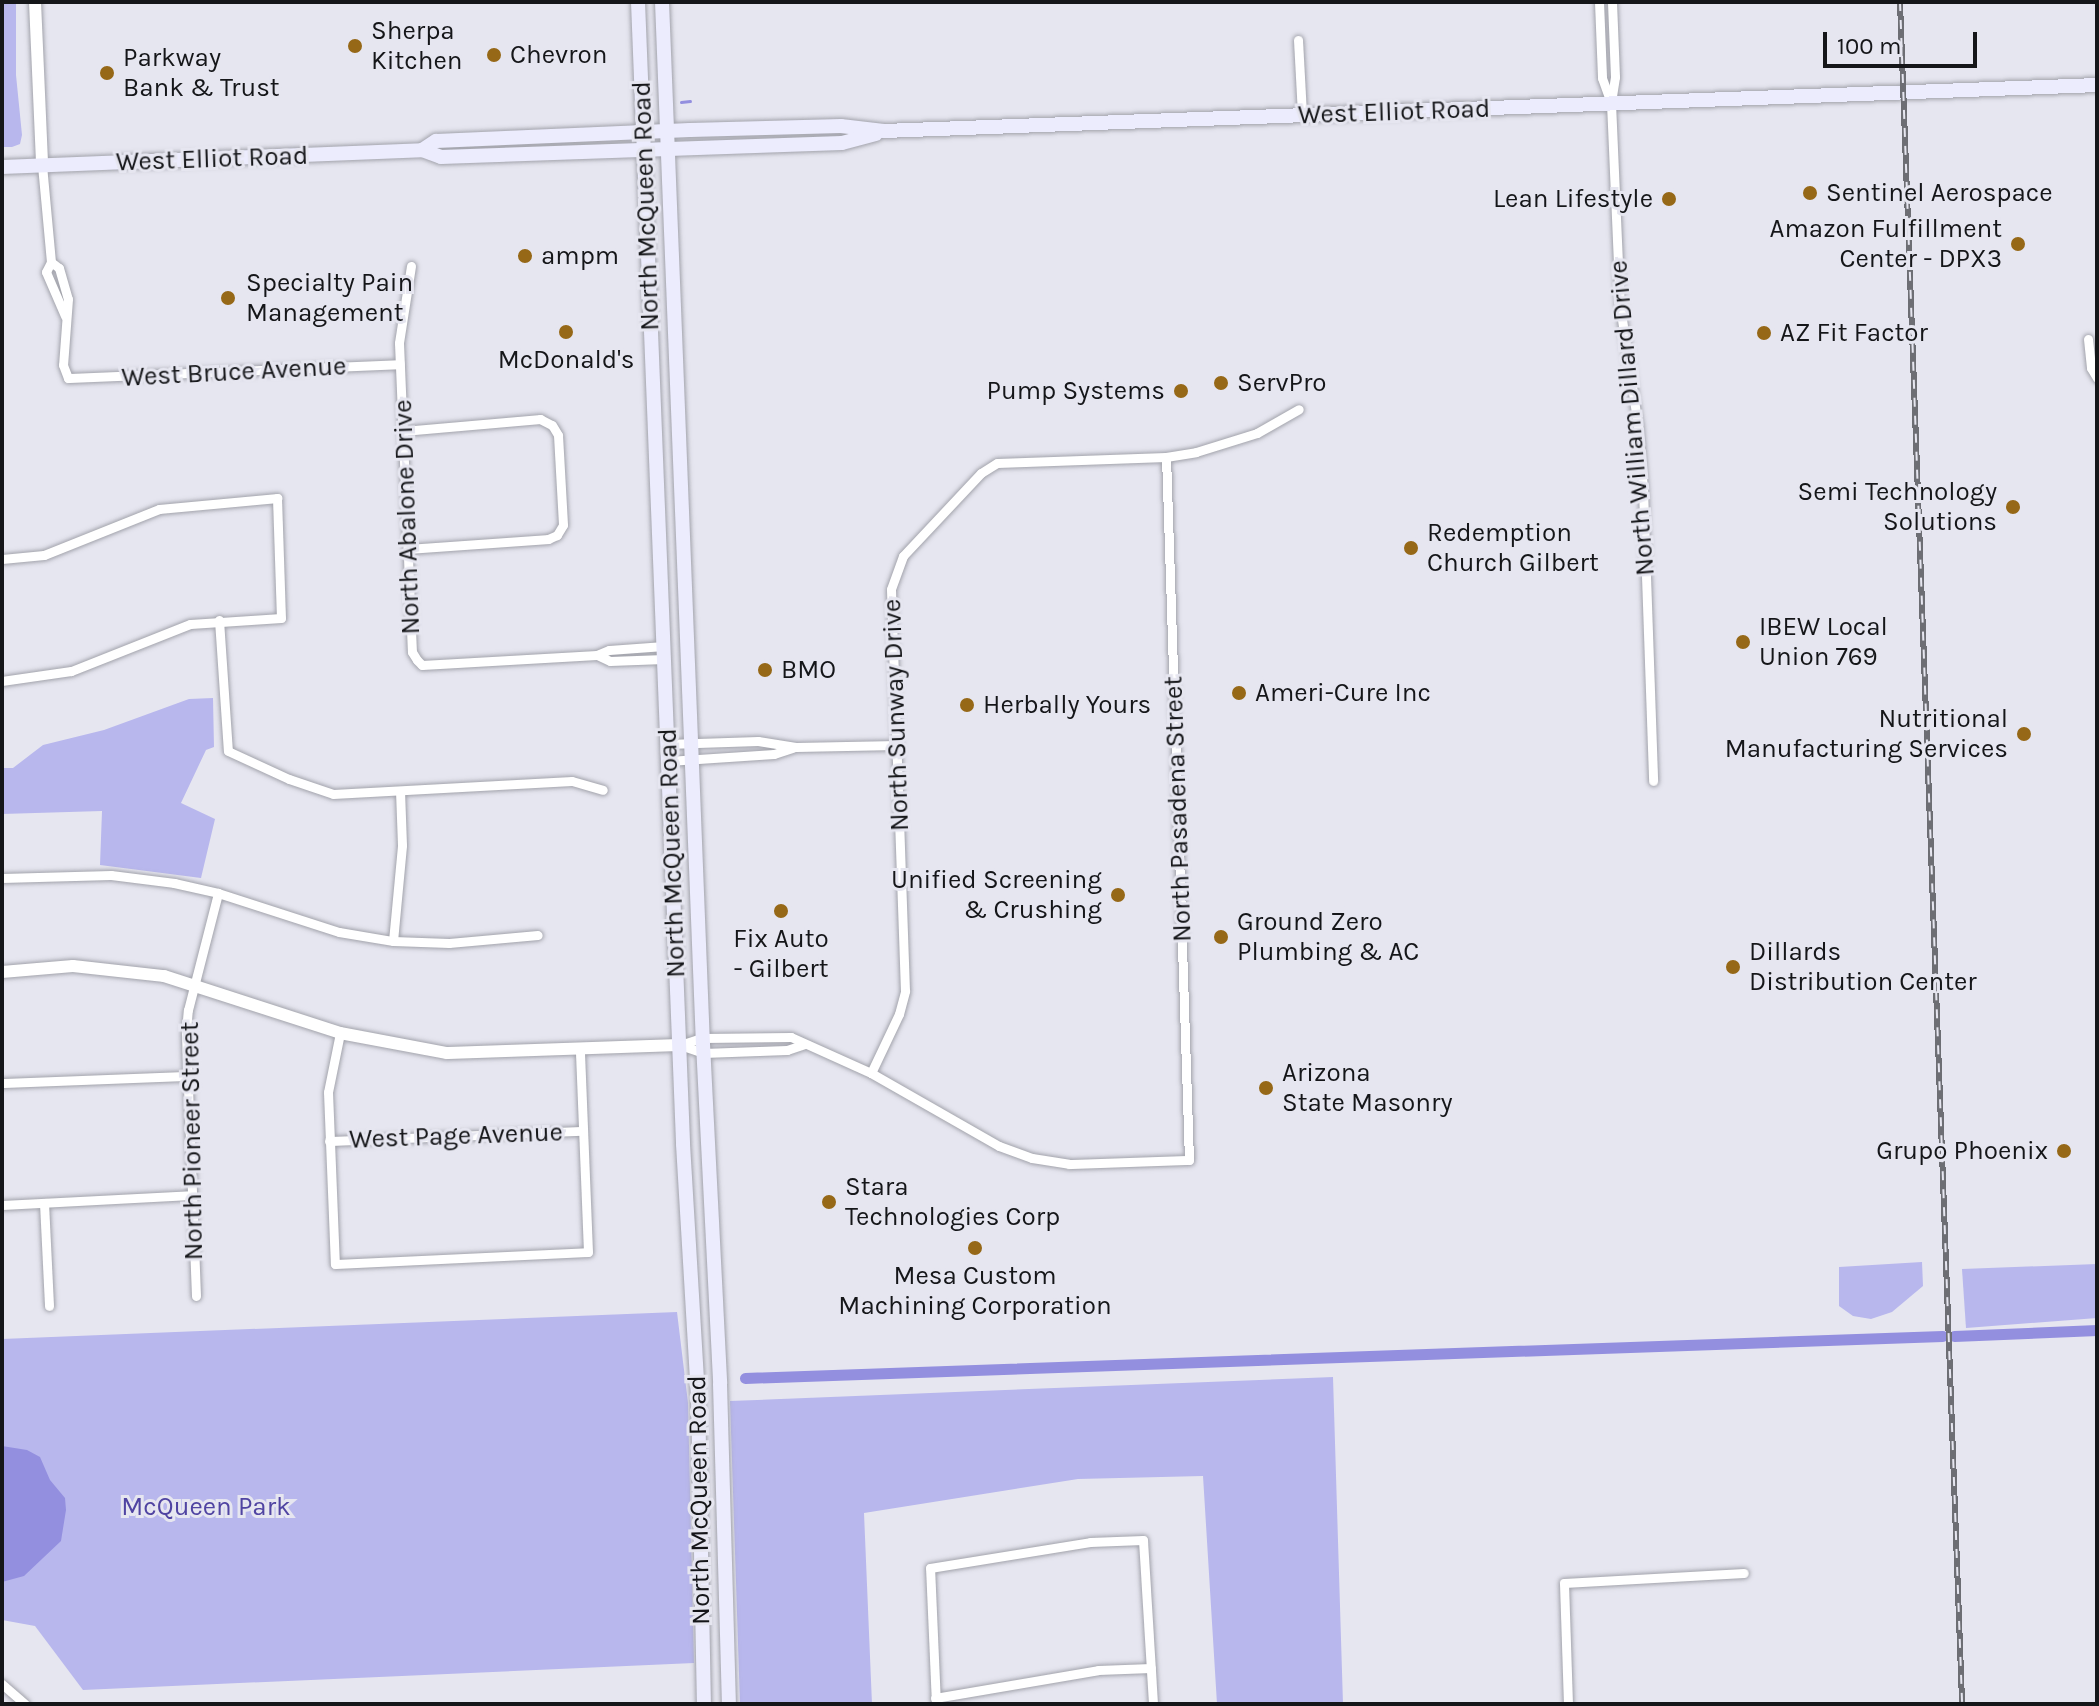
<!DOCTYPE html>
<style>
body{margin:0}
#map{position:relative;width:2099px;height:1706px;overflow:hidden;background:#e6e6f0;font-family:Karla,sans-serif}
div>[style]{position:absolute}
.green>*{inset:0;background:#b8b7ed}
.water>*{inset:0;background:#938fdf}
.stream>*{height:3px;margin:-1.5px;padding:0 1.5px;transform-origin:1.5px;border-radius:1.5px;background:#938fdf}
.canal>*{height:11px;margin:-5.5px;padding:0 5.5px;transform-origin:5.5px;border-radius:5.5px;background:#938fdf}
.roads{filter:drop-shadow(0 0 2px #a2a3ab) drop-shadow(0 0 2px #a2a3ab)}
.minor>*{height:9px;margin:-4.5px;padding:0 4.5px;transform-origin:4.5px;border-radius:4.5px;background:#fff}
.tertiary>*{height:12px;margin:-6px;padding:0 6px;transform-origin:6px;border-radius:6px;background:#fff}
.secondary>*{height:14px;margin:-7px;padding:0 7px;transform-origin:7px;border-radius:7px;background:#ececfd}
.rail>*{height:6px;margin-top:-3px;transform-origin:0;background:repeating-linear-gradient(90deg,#e6e6f0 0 9px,#6d6e74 0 18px);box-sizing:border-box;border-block:2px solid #6d6e74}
.dots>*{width:22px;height:22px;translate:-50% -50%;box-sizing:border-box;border:4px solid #e6e6f0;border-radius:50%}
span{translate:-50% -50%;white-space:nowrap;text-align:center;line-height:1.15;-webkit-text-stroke:6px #e6e6f0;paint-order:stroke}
.poi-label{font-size:26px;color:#151619}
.left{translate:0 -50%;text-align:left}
.right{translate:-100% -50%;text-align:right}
.street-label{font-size:26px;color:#151619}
.park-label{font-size:26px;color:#5044a2}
.frame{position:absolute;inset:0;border:4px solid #151619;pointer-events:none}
.scale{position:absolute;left:1823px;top:32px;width:154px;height:36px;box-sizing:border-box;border:4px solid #151619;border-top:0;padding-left:10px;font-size:24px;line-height:28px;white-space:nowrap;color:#151619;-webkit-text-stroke:6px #e6e6f0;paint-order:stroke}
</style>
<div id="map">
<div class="green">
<i style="clip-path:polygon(2px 2px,16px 2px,16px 75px,22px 135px,20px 144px,12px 147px,2px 147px)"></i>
<i style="clip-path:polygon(213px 698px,214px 747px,206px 750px,181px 803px,215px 819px,201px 878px,100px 865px,102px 811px,2px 814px,2px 768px,13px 768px,43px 745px,104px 730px,189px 699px)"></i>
<i style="clip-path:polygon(1922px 1262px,1923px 1286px,1892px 1312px,1871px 1319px,1853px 1316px,1839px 1306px,1839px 1267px)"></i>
<i style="clip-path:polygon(2097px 1264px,2097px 1318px,1966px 1328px,1962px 1269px)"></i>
<i style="clip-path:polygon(677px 1312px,688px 1403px,694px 1663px,83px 1690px,35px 1626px,2px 1620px,2px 1339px)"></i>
<i style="clip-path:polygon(1333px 1377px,1343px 1704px,1217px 1704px,1203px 1476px,1078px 1479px,864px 1513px,872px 1704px,740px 1704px,730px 1401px)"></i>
</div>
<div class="water">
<i style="clip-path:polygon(2px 1446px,27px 1450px,40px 1457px,50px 1480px,65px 1498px,66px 1510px,61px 1541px,24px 1576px,2px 1582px)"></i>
</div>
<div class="stream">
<i style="left:681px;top:102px;width:9px;rotate:-6deg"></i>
</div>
<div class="canal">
<i style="left:1954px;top:1336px;width:143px;rotate:-2.4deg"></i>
<i style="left:745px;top:1378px;width:1198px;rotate:-2.01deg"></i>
</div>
<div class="roads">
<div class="minor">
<i style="left:1599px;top:2px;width:76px;rotate:87.7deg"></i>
<i style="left:1602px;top:78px;width:23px;rotate:70deg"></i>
<i style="left:1612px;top:2px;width:75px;rotate:87.7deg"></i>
<i style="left:1615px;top:77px;width:26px;rotate:99deg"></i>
<i style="left:1611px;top:103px;width:203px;rotate:87.5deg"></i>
<i style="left:1620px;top:306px;width:121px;rotate:81.5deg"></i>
<i style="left:1638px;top:426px;width:64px;rotate:85.5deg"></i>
<i style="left:1643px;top:490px;width:291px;rotate:88deg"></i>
<i style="left:1298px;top:40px;width:75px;rotate:86.9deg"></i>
<i style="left:42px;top:165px;width:97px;rotate:84.7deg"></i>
<i style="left:51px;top:262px;width:11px;rotate:117deg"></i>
<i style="left:46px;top:272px;width:48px;rotate:66.6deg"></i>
<i style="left:51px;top:262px;width:10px;rotate:37deg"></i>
<i style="left:59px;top:268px;width:32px;rotate:74deg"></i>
<i style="left:68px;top:299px;width:66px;rotate:94.3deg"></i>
<i style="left:63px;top:365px;width:14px;rotate:69deg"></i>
<i style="left:68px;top:378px;width:332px;rotate:-2.4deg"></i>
<i style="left:411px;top:266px;width:78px;rotate:98.9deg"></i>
<i style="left:399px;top:343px;width:309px;rotate:87.6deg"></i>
<i style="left:412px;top:652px;width:9px;rotate:58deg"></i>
<i style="left:417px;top:660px;width:7px;rotate:45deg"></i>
<i style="left:422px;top:665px;width:175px;rotate:-3.3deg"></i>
<i style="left:597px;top:655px;width:13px;rotate:-23deg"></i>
<i style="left:609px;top:650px;width:55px;rotate:-4.2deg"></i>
<i style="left:2088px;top:339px;width:29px;rotate:84deg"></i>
<i style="left:2091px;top:368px;width:12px;rotate:59deg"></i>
<i style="left:403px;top:431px;width:138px;rotate:-5deg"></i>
<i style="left:540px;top:419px;width:13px;rotate:27deg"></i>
<i style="left:552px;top:425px;width:12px;rotate:59deg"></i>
<i style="left:558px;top:435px;width:90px;rotate:86.8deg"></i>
<i style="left:563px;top:525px;width:12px;rotate:121deg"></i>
<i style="left:557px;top:535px;width:10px;rotate:156deg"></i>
<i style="left:548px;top:539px;width:140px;rotate:175.9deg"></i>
<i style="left:2px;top:559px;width:42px;rotate:-5.4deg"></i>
<i style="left:44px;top:555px;width:124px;rotate:-21.8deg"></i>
<i style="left:159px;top:509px;width:119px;rotate:-5.3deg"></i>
<i style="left:277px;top:498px;width:120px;rotate:88.1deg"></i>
<i style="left:281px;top:618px;width:91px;rotate:176.2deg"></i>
<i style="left:190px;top:624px;width:128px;rotate:158.4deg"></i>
<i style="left:71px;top:671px;width:70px;rotate:171.8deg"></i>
<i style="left:219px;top:620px;width:131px;rotate:86.1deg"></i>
<i style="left:228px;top:751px;width:67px;rotate:24.7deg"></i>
<i style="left:289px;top:779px;width:46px;rotate:18.8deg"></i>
<i style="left:333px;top:794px;width:239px;rotate:-3.1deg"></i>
<i style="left:572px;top:781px;width:32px;rotate:16deg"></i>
<i style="left:597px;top:655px;width:14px;rotate:25deg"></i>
<i style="left:610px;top:661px;width:54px;rotate:-2.1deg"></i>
<i style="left:667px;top:744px;width:91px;rotate:-1.9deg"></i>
<i style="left:758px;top:741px;width:38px;rotate:9deg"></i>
<i style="left:796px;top:747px;width:101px;rotate:-1.1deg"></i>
<i style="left:668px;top:761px;width:106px;rotate:-3.8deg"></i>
<i style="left:774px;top:754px;width:20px;rotate:-18deg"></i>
<i style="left:2px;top:878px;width:109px;rotate:-1.6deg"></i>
<i style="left:111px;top:875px;width:64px;rotate:7.2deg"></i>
<i style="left:174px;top:883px;width:45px;rotate:12.8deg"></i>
<i style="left:218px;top:893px;width:127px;rotate:17.9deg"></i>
<i style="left:339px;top:932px;width:55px;rotate:9.5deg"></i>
<i style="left:393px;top:941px;width:56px;rotate:2deg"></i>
<i style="left:449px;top:943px;width:89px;rotate:-5.1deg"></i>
<i style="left:393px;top:941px;width:96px;rotate:-84.6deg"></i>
<i style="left:402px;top:845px;width:54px;rotate:-92.1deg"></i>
<i style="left:340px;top:1033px;width:60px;rotate:101.5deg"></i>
<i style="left:328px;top:1092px;width:172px;rotate:87.7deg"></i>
<i style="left:335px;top:1264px;width:253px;rotate:-2.7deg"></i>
<i style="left:588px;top:1252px;width:203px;rotate:-92.3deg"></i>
<i style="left:680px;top:1045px;width:23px;rotate:-18deg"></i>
<i style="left:702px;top:1038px;width:89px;rotate:-0.6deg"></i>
<i style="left:791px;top:1037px;width:88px;rotate:24.2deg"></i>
<i style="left:871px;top:1073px;width:147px;rotate:29.7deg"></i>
<i style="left:999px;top:1146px;width:35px;rotate:20deg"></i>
<i style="left:1032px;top:1158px;width:37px;rotate:9deg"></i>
<i style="left:1069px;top:1164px;width:120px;rotate:-1.9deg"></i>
<i style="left:1189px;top:1160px;width:703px;rotate:-91.87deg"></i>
<i style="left:680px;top:1045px;width:24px;rotate:19deg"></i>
<i style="left:703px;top:1053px;width:84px;rotate:-2deg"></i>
<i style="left:787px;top:1050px;width:18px;rotate:-19deg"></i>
<i style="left:871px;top:1073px;width:65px;rotate:-64.6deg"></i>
<i style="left:899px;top:1014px;width:24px;rotate:-75deg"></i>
<i style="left:905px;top:991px;width:402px;rotate:-92deg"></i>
<i style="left:891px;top:589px;width:35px;rotate:-70deg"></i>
<i style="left:903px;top:556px;width:114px;rotate:-46.8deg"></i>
<i style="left:981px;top:473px;width:19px;rotate:-32deg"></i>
<i style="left:997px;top:463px;width:169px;rotate:-2deg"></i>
<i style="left:1166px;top:457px;width:30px;rotate:-9deg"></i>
<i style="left:1196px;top:452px;width:64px;rotate:-17.3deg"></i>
<i style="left:1257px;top:433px;width:48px;rotate:-29.7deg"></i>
<i style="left:2px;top:1083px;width:185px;rotate:-2.2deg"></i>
<i style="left:329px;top:1141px;width:254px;rotate:-2.3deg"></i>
<i style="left:44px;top:1203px;width:103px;rotate:87.2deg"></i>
<i style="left:2px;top:1205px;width:189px;rotate:-3deg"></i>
<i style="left:196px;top:1296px;width:265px;rotate:-92.2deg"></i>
<i style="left:186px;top:1031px;width:21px;rotate:-85deg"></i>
<i style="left:188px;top:1010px;width:121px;rotate:-75.6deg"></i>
<i style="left:2px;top:1684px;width:30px;rotate:41deg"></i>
<i style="left:935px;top:1698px;width:165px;rotate:-9.7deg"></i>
<i style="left:1098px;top:1670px;width:53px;rotate:-2.2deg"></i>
<i style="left:936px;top:1704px;width:136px;rotate:-92.5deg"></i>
<i style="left:930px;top:1568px;width:162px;rotate:-9.2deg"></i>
<i style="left:1090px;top:1542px;width:53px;rotate:-2.2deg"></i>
<i style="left:1143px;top:1540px;width:164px;rotate:86.5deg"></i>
<i style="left:1568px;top:1704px;width:121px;rotate:-91.9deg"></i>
<i style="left:1564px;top:1583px;width:180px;rotate:-3.2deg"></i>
</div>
<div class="tertiary">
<i style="left:35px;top:2px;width:163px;rotate:87.5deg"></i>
<i style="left:2px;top:972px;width:71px;rotate:-4.8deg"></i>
<i style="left:73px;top:966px;width:92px;rotate:6.3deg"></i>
<i style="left:164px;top:976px;width:185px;rotate:17.9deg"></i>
<i style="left:340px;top:1033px;width:109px;rotate:10.6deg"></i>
<i style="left:447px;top:1053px;width:233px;rotate:-2deg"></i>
</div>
<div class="secondary">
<i style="left:638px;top:2px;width:1143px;rotate:87.74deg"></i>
<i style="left:683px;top:1144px;width:251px;rotate:86.6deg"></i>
<i style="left:698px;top:1395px;width:309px;rotate:88.9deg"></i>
<i style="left:662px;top:2px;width:1043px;rotate:87.75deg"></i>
<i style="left:703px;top:1044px;width:340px;rotate:87.1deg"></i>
<i style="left:720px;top:1384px;width:320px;rotate:88.4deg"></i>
<i style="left:422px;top:150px;width:17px;rotate:-33deg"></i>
<i style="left:436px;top:141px;width:254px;rotate:-2.5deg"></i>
<i style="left:690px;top:130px;width:151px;rotate:-1.5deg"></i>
<i style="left:841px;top:126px;width:43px;rotate:6.6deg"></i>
<i style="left:884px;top:131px;width:1214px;rotate:-2.17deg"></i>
<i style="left:2px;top:167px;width:420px;rotate:-2.3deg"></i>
<i style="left:422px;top:150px;width:20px;rotate:20deg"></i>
<i style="left:441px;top:157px;width:401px;rotate:-2deg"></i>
<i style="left:842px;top:143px;width:35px;rotate:-15deg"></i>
</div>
</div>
<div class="rail">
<i style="left:1900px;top:2px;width:1703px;rotate:87.91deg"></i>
</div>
<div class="dots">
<i style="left:355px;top:46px;background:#966817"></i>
<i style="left:494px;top:55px;background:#966817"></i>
<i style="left:107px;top:73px;background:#966817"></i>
<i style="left:1810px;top:193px;background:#966817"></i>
<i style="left:1669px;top:199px;background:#966817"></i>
<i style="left:2018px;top:244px;background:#966817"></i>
<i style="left:525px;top:256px;background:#966817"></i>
<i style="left:228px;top:298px;background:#966817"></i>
<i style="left:566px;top:332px;background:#966817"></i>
<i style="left:1764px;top:333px;background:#966817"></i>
<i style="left:1221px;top:383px;background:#966817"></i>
<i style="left:1181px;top:391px;background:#966817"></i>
<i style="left:2013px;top:507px;background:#966817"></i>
<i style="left:1411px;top:548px;background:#966817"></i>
<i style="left:1743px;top:642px;background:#966817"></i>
<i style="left:765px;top:670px;background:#966817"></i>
<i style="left:1239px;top:693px;background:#966817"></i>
<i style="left:967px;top:705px;background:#966817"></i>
<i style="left:2024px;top:734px;background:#966817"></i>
<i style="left:1118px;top:895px;background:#966817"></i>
<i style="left:781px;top:911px;background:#966817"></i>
<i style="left:1221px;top:937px;background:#966817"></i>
<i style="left:1733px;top:967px;background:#966817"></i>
<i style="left:1266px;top:1088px;background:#966817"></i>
<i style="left:2064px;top:1151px;background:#966817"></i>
<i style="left:829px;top:1202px;background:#966817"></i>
<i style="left:975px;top:1248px;background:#966817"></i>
</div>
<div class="poi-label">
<span class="left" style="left:371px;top:46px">Sherpa<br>Kitchen</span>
<span class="left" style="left:510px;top:55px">Chevron</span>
<span class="left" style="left:123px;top:73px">Parkway<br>Bank &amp; Trust</span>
<span class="left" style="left:1826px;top:193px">Sentinel Aerospace</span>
<span class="right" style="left:1653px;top:199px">Lean Lifestyle</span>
<span class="right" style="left:2002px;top:244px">Amazon Fulfillment<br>Center - DPX3</span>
<span class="left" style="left:541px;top:256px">ampm</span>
<span class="left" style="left:246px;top:298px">Specialty Pain<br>Management</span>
<span class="left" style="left:1780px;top:333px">AZ Fit Factor</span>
<span style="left:566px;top:360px">McDonald's</span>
<span class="left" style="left:1237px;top:383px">ServPro</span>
<span class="right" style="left:1165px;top:391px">Pump Systems</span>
<span class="right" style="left:1997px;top:507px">Semi Technology<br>Solutions</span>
<span class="left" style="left:1427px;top:548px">Redemption<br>Church Gilbert</span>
<span class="left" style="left:1759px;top:642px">IBEW Local<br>Union 769</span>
<span class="left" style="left:781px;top:670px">BMO</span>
<span class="left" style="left:1255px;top:693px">Ameri-Cure Inc</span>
<span class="left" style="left:983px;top:705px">Herbally Yours</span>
<span class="right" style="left:2008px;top:734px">Nutritional<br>Manufacturing Services</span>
<span class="right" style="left:1102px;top:895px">Unified Screening<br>&amp; Crushing</span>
<span class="left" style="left:1237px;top:937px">Ground Zero<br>Plumbing &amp; AC</span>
<span style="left:781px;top:954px">Fix Auto<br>- Gilbert</span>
<span class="left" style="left:1749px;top:967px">Dillards<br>Distribution Center</span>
<span class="left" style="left:1282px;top:1088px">Arizona<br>State Masonry</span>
<span class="right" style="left:2048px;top:1151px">Grupo Phoenix</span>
<span class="left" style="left:845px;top:1202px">Stara<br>Technologies Corp</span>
<span style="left:975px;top:1291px">Mesa Custom<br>Machining Corporation</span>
</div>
<div class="street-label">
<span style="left:1394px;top:112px;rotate:-2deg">West Elliot Road</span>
<span style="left:212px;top:159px;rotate:-2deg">West Elliot Road</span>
<span style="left:646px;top:206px;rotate:-92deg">North McQueen Road</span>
<span style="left:234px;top:372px;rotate:-3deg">West Bruce Avenue</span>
<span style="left:1632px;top:418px;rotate:-95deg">North William Dillard Drive</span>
<span style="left:407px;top:517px;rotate:-92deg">North Abalone Drive</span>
<span style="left:896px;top:715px;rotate:-92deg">North Sunway Drive</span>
<span style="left:1178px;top:809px;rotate:-92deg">North Pasadena Street</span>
<span style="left:672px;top:853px;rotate:-92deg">North McQueen Road</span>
<span style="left:456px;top:1136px;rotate:-2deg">West Page Avenue</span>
<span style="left:192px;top:1141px;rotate:-91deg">North Pioneer Street</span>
<span style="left:699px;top:1500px;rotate:-91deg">North McQueen Road</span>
</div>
<div class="park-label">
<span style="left:206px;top:1507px">McQueen Park</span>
</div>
<div class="frame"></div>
<div class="scale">100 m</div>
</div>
